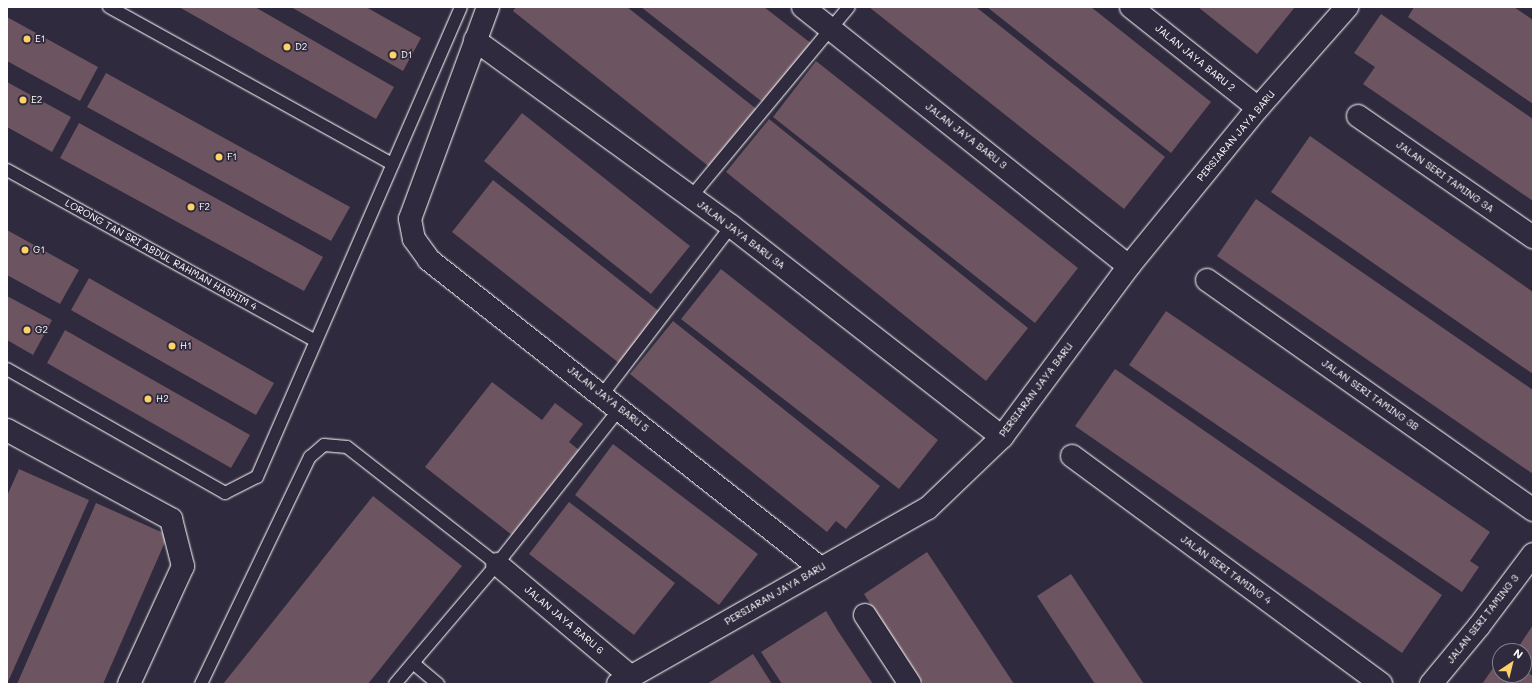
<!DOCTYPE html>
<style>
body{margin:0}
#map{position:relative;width:1540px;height:691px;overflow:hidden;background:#2f2a3d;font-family:Mali,sans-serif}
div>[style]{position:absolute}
.building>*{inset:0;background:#6c5460}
.roads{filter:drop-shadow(0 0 1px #fff) drop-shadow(0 0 1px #fff)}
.service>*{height:12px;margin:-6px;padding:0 6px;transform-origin:6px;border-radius:6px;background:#2f2a3d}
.minor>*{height:22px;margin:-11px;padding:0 11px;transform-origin:11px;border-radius:11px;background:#2f2a3d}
.dots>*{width:11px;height:11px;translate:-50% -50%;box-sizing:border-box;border:2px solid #2f2a3d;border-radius:50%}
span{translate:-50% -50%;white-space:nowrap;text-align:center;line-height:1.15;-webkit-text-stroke:3.5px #2f2a3d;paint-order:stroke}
.poi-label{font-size:10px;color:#fff}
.left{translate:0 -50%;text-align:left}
.street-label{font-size:10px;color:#fff}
.frame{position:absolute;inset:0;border:8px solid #fff;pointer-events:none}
.north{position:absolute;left:1492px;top:643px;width:40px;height:40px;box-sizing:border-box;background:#2f2a3d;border:1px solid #827f8b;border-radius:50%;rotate:35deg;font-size:11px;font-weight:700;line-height:16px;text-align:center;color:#fff}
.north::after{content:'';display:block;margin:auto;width:14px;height:18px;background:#ffd166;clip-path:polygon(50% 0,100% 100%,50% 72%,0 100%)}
</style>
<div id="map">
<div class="building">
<i style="clip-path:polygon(179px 7px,255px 7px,394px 87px,376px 119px)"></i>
<i style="clip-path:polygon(291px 7px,366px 7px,421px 38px,403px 71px)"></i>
<i style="clip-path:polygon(516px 7px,627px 7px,759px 111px,712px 169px,513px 11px)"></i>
<i style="clip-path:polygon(641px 7px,764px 7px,812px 44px,765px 104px)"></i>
<i style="clip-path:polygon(869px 7px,976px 7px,1165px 157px,1124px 209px)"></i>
<i style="clip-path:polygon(987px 7px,1091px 7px,1211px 102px,1171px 153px)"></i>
<i style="clip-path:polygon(1198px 7px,1295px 7px,1257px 54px)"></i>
<i style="clip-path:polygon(1414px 7px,1514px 7px,1533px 20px,1533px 104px,1408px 17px)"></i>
<i style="clip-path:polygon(1381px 14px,1533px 119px,1533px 201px,1363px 84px,1375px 67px,1354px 53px)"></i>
<i style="clip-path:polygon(7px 17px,98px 67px,80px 101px,7px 61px)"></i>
<i style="clip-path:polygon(816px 61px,1078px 268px,1035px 323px,773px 117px)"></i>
<i style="clip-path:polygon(106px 73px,350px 207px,331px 241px,87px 107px)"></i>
<i style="clip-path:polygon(7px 82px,71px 117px,52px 152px,7px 127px)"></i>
<i style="clip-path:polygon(522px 113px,690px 246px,651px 294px,484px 161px)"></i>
<i style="clip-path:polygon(769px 119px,1028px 328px,986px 381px,726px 172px)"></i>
<i style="clip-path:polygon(79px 123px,323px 257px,304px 291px,60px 158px)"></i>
<i style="clip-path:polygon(1310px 136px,1533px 292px,1533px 374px,1271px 192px)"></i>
<i style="clip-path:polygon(493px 180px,660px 312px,619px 363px,452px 232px)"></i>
<i style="clip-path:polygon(1256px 199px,1533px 390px,1533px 474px,1217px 256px)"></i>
<i style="clip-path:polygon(7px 230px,79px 270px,60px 304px,7px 275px)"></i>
<i style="clip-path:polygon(721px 269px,938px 440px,899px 489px,681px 319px)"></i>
<i style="clip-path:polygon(89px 278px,274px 383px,256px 415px,71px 310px)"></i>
<i style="clip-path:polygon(7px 296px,52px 320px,33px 355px,7px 340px)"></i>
<i style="clip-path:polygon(1166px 311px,1490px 532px,1470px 561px,1479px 567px,1462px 592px,1129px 365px)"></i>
<i style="clip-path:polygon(673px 321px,880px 486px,846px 529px,836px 521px,827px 532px,630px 374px)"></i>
<i style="clip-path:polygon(65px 330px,250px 435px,231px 468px,47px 363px)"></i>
<i style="clip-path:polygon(1115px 369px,1442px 595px,1402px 653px,1075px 426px)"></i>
<i style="clip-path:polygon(492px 382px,542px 420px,555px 403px,583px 424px,569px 442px,579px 450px,512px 535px,425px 467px)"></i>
<i style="clip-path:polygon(613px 444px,758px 554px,719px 605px,575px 495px)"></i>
<i style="clip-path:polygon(19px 469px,89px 500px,7px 684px,7px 496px)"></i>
<i style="clip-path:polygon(373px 496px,462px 566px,368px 684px,223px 684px)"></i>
<i style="clip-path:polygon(569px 502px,675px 583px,634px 635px,529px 554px)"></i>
<i style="clip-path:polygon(96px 503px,168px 535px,141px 597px,103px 684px,17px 684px)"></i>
<i style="clip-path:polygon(927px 552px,978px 629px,1014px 684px,924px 684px,876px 613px,864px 594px)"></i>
<i style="clip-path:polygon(1071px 574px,1144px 684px,1095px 684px,1037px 596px)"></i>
<i style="clip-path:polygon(826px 611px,838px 631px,873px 684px,782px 684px,761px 652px)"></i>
<i style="clip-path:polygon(1533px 625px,1533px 661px,1524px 654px,1524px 651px,1517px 649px)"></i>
<i style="clip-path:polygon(753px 654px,772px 684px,707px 684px)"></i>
<i style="clip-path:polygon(1500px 658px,1500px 675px,1524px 675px,1524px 670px,1533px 676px,1533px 684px,1482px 684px)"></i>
</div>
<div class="roads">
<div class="service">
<i style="left:109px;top:7px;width:324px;rotate:29deg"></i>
<i style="left:7px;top:170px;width:352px;rotate:29deg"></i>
<i style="left:691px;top:197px;width:247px;rotate:-50.3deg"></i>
<i style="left:7px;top:369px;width:251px;rotate:29.6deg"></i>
<i style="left:225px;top:493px;width:36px;rotate:-27deg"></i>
<i style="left:257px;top:477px;width:512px;rotate:-66.54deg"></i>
<i style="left:602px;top:395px;width:213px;rotate:-52.6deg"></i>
<i style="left:497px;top:564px;width:199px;rotate:-51.7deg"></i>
<i style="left:413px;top:663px;width:33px;rotate:40deg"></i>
<i style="left:201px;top:684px;width:252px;rotate:-64.4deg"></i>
<i style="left:310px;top:457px;width:18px;rotate:-41deg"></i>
<i style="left:324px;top:445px;width:23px;rotate:5deg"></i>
<i style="left:347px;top:447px;width:190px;rotate:38deg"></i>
<i style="left:497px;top:564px;width:157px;rotate:130.4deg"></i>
</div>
<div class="minor">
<i style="left:488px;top:7px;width:226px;rotate:110.2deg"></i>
<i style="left:410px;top:219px;width:20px;rotate:79deg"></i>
<i style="left:414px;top:239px;width:26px;rotate:54deg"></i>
<i style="left:429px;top:260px;width:499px;rotate:38.2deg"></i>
<i style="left:803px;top:7px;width:416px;rotate:38.5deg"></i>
<i style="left:1131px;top:7px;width:162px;rotate:38.5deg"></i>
<i style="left:475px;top:40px;width:316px;rotate:36deg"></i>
<i style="left:731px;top:226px;width:343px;rotate:37.9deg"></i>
<i style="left:1358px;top:116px;width:213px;rotate:34.7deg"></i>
<i style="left:1207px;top:280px;width:399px;rotate:35.2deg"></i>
<i style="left:7px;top:430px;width:187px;rotate:28.5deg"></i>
<i style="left:171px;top:519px;width:49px;rotate:75.7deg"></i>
<i style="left:183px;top:566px;width:130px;rotate:114.6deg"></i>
<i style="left:1072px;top:456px;width:384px;rotate:36.4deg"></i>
<i style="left:497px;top:564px;width:174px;rotate:40.1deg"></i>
<i style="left:865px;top:615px;width:82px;rotate:56.9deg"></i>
<i style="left:618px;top:684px;width:356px;rotate:-29.6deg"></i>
<i style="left:928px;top:508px;width:103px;rotate:-43.8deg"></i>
<i style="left:1002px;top:437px;width:213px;rotate:-53.4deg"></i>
<i style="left:1129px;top:266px;width:204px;rotate:-50.8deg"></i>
<i style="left:1258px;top:108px;width:135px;rotate:-48.6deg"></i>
<i style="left:1431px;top:684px;width:75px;rotate:-50.4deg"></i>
<i style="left:1479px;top:626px;width:90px;rotate:-53.1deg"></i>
</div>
</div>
<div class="dots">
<i style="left:27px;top:39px;background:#ffd166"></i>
<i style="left:287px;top:47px;background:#ffd166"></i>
<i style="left:393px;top:55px;background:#ffd166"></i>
<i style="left:23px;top:100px;background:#ffd166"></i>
<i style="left:219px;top:157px;background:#ffd166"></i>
<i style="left:191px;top:207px;background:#ffd166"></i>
<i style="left:25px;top:250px;background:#ffd166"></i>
<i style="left:27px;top:330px;background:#ffd166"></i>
<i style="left:172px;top:346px;background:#ffd166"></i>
<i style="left:148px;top:399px;background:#ffd166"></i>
</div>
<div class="poi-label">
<span class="left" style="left:35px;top:39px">E1</span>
<span class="left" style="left:295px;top:47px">D2</span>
<span class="left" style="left:401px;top:55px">D1</span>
<span class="left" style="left:31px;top:100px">E2</span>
<span class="left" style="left:227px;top:157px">F1</span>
<span class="left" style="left:199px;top:207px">F2</span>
<span class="left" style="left:33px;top:250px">G1</span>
<span class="left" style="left:35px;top:330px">G2</span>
<span class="left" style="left:180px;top:346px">H1</span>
<span class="left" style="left:156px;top:399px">H2</span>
</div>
<div class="street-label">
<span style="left:1195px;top:58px;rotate:39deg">JALAN JAYA BARU 2</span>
<span style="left:966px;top:136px;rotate:38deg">JALAN JAYA BARU 3</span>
<span style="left:1236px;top:136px;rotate:-50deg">PERSIARAN JAYA BARU</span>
<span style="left:1445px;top:177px;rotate:35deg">JALAN SERI TAMING 3A</span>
<span style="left:741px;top:235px;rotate:37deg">JALAN JAYA BARU 3A</span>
<span style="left:161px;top:255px;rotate:29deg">LORONG TAN SRI ABDUL RAHMAN HASHIM 4</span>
<span style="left:1036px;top:390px;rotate:-53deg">PERSIARAN JAYA BARU</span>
<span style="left:1370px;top:395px;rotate:35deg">JALAN SERI TAMING 3B</span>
<span style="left:608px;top:399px;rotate:38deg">JALAN JAYA BARU 5</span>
<span style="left:1226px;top:570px;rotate:36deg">JALAN SERI TAMING 4</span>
<span style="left:775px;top:594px;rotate:-30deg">PERSIARAN JAYA BARU</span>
<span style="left:1483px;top:619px;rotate:-52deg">JALAN SERI TAMING 3</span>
<span style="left:564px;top:620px;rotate:40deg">JALAN JAYA BARU 6</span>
</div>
<div class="frame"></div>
<div class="north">N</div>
</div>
